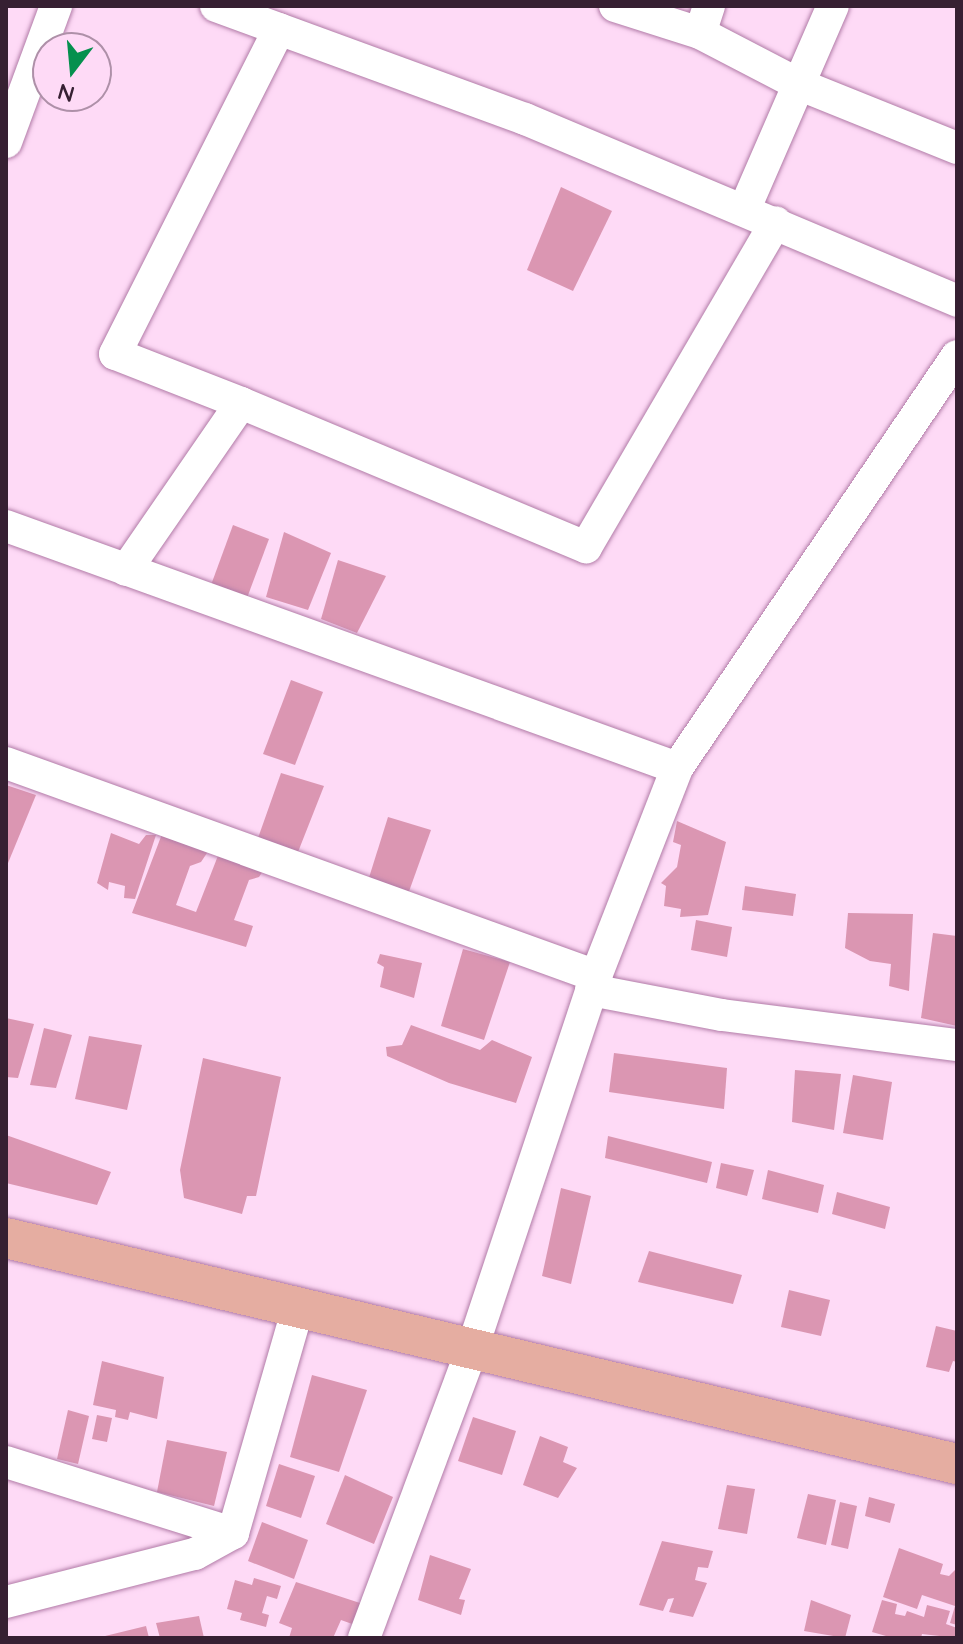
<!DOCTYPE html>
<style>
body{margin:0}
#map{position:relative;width:963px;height:1644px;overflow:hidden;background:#fedaf6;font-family:Quicksand,sans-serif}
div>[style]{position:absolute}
.building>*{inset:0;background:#db96b2}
.roads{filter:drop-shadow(0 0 2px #b17ba7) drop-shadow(0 0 2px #b17ba7)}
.minor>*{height:32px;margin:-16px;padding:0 16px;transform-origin:16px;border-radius:16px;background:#fff}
.major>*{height:40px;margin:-20px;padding:0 20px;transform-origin:20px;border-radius:20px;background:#e5ada1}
span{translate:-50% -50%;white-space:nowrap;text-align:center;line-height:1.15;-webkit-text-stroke:6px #fedaf6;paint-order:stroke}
.frame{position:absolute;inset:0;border:8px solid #362032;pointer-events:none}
.north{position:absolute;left:32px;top:32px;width:80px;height:80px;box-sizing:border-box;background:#fedaf6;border:2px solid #ae90a8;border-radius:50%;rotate:196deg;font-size:22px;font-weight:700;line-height:32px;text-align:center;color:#362032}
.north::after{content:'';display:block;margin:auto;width:28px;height:36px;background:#05904e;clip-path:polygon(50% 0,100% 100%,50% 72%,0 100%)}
</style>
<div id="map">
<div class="building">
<i style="clip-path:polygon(561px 187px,612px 211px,573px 291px,527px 270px)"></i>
<i style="clip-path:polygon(233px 525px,269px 539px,247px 598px,211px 585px)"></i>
<i style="clip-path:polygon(284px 532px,331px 553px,308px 610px,266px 597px)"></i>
<i style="clip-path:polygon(338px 560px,386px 576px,357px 633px,321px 619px)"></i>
<i style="clip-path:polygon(291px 680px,323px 692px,295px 765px,263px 754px)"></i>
<i style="clip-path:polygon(281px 773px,324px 786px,298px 852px,258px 838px)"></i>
<i style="clip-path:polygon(6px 785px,36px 795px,6px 868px)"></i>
<i style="clip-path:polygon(388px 817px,431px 830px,407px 897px,367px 884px)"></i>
<i style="clip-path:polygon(677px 821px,726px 842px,708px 915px,680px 917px,681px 909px,664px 906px,666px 886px,661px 883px,677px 867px,681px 845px,673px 842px)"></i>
<i style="clip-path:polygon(111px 833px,139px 844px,146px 835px,156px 835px,135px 899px,124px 898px,125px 886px,109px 882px,108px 890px,97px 883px)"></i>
<i style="clip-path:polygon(162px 834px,209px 850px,201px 862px,190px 866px,176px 905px,196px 912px,221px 848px,267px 865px,259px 877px,249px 880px,234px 920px,253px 926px,246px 947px,132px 913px)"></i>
<i style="clip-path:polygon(745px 886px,796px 894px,793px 916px,742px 910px)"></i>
<i style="clip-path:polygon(848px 913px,913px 914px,909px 991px,889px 986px,891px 964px,870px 961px,845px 948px)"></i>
<i style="clip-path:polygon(696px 920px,732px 927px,727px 957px,691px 950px)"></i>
<i style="clip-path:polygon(933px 933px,957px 936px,957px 1026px,921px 1018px)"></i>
<i style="clip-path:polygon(463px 949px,510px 962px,484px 1040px,441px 1026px)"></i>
<i style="clip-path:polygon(380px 954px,422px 963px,414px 998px,380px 987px,384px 967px,377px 963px)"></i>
<i style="clip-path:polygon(6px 1018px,34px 1024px,18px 1078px,6px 1077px)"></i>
<i style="clip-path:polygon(411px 1025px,480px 1050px,492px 1040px,532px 1057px,516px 1103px,449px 1083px,387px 1056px,386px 1047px,402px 1045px)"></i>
<i style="clip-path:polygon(44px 1028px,72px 1035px,56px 1088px,30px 1085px)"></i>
<i style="clip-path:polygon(89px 1036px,142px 1045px,127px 1110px,75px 1099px)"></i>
<i style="clip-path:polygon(614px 1053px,727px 1068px,724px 1109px,609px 1092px)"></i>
<i style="clip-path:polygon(203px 1058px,281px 1077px,256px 1196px,247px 1196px,242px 1214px,184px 1198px,180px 1170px)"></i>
<i style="clip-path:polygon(795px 1070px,841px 1074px,834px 1130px,792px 1122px)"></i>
<i style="clip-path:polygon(853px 1075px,892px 1082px,883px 1140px,843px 1133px)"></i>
<i style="clip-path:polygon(6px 1135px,111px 1172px,97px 1205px,6px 1183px)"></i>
<i style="clip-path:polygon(608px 1136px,712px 1162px,707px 1183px,605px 1158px)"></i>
<i style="clip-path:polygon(721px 1163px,754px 1170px,747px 1196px,716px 1188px)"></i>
<i style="clip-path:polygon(768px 1170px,824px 1185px,818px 1213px,762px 1199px)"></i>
<i style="clip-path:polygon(561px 1188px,591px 1196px,571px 1284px,542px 1276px)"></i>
<i style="clip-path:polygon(837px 1192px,890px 1207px,885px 1229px,832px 1214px)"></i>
<i style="clip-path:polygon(649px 1251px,742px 1275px,733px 1304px,638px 1282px)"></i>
<i style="clip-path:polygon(789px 1290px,830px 1300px,821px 1336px,781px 1327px)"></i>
<i style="clip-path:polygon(936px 1326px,957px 1331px,957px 1362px,953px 1361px,949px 1372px,926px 1367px)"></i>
<i style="clip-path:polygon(102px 1361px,164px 1377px,157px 1419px,130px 1412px,128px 1420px,115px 1417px,116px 1410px,93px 1405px)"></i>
<i style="clip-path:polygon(312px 1375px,367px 1390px,339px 1472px,290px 1457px)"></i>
<i style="clip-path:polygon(68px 1410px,89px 1416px,78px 1464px,57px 1459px)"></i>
<i style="clip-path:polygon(97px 1415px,112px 1418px,107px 1442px,92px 1439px)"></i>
<i style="clip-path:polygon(473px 1417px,516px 1431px,502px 1475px,458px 1461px)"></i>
<i style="clip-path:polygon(540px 1436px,568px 1447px,563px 1462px,577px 1468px,558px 1498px,523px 1485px)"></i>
<i style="clip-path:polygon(167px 1440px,227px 1452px,214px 1506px,157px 1492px)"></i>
<i style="clip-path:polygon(279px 1464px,315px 1476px,301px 1518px,266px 1506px)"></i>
<i style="clip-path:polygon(345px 1475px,393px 1497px,374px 1544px,326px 1524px)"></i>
<i style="clip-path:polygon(727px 1485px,755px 1489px,747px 1534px,718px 1529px)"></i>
<i style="clip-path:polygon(808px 1494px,836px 1500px,826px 1545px,797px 1538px)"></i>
<i style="clip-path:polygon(869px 1497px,895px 1504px,890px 1523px,865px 1516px)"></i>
<i style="clip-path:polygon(840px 1502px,857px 1506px,848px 1549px,831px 1545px)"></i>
<i style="clip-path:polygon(262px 1522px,308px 1540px,294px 1579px,248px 1561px)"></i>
<i style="clip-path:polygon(662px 1541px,713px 1551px,708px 1568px,698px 1567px,695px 1580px,707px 1583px,693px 1617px,669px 1612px,674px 1598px,668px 1599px,663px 1611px,639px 1605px)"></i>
<i style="clip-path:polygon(899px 1548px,943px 1564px,940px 1574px,949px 1576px,957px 1568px,957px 1625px,950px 1623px,955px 1606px,922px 1595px,917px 1609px,883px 1597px)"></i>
<i style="clip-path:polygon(430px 1555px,471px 1569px,459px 1599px,465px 1600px,461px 1615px,418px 1600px)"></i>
<i style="clip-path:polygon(254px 1578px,281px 1586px,277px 1599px,267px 1596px,262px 1613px,269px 1615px,266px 1627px,240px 1620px,242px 1613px,227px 1609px,235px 1580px,252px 1585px)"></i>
<i style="clip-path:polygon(296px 1582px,363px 1604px,355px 1625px,341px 1620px,333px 1638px,289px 1638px,292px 1628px,279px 1623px)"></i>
<i style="clip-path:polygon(811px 1600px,851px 1615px,845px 1638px,804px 1631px)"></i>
<i style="clip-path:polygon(882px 1600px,897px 1604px,895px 1614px,905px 1616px,907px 1611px,924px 1617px,927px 1605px,950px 1611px,946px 1624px,957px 1628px,957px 1638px,922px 1634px,921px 1638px,893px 1638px,872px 1632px)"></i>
<i style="clip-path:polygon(199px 1616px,204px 1638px,160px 1638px,156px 1623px)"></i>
<i style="clip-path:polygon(146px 1626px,149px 1638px,102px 1638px,101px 1637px)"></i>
</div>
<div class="roads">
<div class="minor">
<i style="left:216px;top:6px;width:329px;rotate:20.1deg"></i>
<i style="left:525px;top:119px;width:469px;rotate:22.8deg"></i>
<i style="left:615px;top:6px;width:89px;rotate:17.6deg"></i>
<i style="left:709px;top:6px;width:28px;rotate:108deg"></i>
<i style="left:700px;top:33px;width:110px;rotate:27.5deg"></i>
<i style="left:798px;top:84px;width:171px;rotate:21.9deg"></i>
<i style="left:6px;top:142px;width:145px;rotate:-69.8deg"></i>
<i style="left:745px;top:208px;width:220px;rotate:-66.5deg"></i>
<i style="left:241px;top:403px;width:135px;rotate:-158.7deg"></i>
<i style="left:115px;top:354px;width:364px;rotate:-63.2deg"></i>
<i style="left:6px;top:526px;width:713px;rotate:19.83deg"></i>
<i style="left:126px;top:570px;width:203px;rotate:-55.4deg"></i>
<i style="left:241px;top:403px;width:374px;rotate:22.7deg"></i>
<i style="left:586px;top:547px;width:376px;rotate:-59.7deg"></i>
<i style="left:6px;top:763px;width:627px;rotate:19.85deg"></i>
<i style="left:591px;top:990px;width:133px;rotate:10.8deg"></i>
<i style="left:722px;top:1015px;width:237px;rotate:7.3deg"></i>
<i style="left:6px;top:1462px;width:238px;rotate:17.4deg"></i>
<i style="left:6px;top:1602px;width:195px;rotate:-14.3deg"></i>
<i style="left:195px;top:1554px;width:43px;rotate:-28.9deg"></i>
<i style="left:233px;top:1533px;width:234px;rotate:-73.9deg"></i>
<i style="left:364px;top:1638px;width:312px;rotate:-69.5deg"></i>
<i style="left:473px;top:1346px;width:390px;rotate:-71.6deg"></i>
<i style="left:596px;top:976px;width:223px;rotate:-68.7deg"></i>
<i style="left:677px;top:768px;width:498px;rotate:-55.8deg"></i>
</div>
<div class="major">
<i style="left:6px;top:1238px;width:977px;rotate:13.37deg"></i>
</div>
</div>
<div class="frame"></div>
<div class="north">N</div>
</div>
